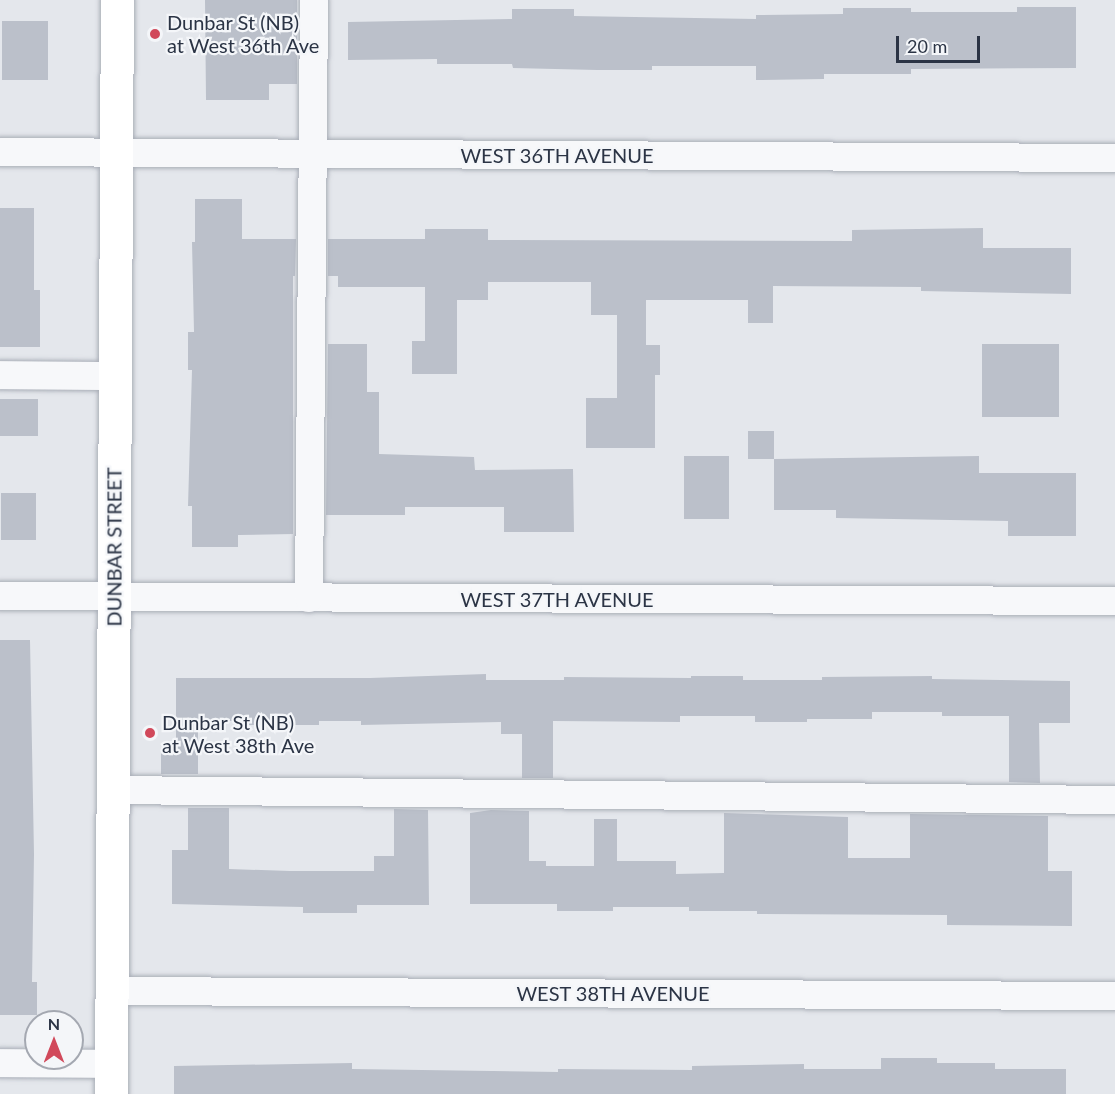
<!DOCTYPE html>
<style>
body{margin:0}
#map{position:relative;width:1115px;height:1094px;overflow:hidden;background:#e4e7ec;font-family:Lato,sans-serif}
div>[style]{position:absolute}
.building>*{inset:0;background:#bbc0ca}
.roads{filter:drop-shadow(0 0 2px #a9aeb7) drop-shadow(0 0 2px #a9aeb7)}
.minor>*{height:28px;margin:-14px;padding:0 14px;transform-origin:14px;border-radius:14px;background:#f7f8fa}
.major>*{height:33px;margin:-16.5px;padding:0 16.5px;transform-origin:16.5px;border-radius:16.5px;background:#fff}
.dots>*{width:16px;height:16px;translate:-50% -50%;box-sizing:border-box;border:3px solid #f4f6f9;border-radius:50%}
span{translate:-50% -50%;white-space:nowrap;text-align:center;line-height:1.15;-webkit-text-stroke:4.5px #f4f6f9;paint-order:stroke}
.poi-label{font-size:20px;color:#2b3445}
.left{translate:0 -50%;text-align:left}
.street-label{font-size:20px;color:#2b3445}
.north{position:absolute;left:24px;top:1010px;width:60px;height:60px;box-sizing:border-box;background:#f4f6f9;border:2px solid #a4a8b1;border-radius:50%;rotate:0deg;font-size:16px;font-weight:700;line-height:24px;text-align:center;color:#2b3445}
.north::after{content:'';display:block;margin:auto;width:21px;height:27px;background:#d1495b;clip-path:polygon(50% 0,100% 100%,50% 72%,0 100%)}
.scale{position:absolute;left:896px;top:36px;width:84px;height:27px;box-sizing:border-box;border:3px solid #2b3445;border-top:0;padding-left:8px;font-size:18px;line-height:21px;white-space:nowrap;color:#2b3445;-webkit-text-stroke:4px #f4f6f9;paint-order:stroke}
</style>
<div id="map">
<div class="building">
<i style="clip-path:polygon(205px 0,297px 0,297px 84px,269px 84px,269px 100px,206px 100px)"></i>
<i style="clip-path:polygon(1017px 7px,1076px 7px,1076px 68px,911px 69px,911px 74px,824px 74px,824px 79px,756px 80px,756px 66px,652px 66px,652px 70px,597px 70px,513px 68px,512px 64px,437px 64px,437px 59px,348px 60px,348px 22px,512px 19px,512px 9px,574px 9px,574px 16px,756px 19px,756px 15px,843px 14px,843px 8px,911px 8px,911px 12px,1017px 12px)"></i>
<i style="clip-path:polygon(2px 21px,48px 21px,48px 80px,2px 80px)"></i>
<i style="clip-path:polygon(195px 199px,242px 199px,242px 239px,296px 239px,295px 276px,293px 276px,293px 534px,238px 535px,238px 547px,192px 547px,192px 506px,188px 506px,192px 370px,188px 370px,188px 332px,194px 332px,192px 242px,195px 242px)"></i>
<i style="clip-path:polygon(0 208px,34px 208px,34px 290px,40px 290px,40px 347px,0 347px)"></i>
<i style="clip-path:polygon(983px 228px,983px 248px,1071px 248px,1071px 294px,921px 291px,921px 287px,773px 286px,773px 323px,748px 323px,748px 300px,646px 300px,646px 345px,660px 345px,660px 375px,655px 375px,655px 448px,586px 448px,586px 398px,617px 398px,617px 315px,591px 315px,591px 282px,488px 282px,488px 300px,457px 300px,457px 374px,412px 374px,412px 341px,425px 341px,425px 287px,338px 287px,338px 276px,328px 276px,328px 239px,425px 239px,425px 229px,488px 229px,488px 240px,852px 241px,852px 230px)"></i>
<i style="clip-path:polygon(328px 344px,367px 344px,367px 392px,379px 392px,379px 454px,474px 457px,475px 470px,573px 469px,574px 532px,504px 532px,504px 507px,405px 507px,405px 515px,326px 515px)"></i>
<i style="clip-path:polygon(982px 344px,1059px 344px,1059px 417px,982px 417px)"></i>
<i style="clip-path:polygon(0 399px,38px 399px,38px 436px,0 436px)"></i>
<i style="clip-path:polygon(748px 431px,774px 431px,774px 459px,748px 459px)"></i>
<i style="clip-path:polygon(684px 456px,729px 456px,729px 519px,684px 519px)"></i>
<i style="clip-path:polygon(979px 456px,979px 473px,1076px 473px,1076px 536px,1008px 536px,1008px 521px,836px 518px,836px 510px,774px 510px,774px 459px)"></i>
<i style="clip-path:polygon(1px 493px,36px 493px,36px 540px,1px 540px)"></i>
<i style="clip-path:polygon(0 640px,30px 640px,34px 854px,32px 982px,37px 982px,37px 1015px,0 1015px)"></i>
<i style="clip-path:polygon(486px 674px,486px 680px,564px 680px,564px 677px,691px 678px,691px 676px,743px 676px,743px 680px,822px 680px,822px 677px,932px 676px,932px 679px,1070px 681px,1070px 723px,1039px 723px,1040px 783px,1009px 782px,1009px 716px,942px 716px,942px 712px,872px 712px,872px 719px,807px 719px,807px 722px,755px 722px,755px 716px,680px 716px,680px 722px,553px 721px,553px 778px,522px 778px,522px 734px,501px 734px,501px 722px,361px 725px,361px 721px,319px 721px,319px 725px,244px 725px,244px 721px,198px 721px,198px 774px,161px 774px,161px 752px,176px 752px,176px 678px,370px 678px)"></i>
<i style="clip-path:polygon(188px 808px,229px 808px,229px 869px,290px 871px,374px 871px,374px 856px,394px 856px,394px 809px,428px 810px,429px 905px,357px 905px,357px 913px,303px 913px,303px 907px,172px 904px,172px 850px,188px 850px)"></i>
<i style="clip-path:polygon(491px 810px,529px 811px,529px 861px,546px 861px,546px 866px,594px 866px,594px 819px,617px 819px,617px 861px,676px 861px,676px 874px,724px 873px,724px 813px,848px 817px,848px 858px,910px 858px,910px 814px,1048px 816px,1048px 871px,1072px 871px,1072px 926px,947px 925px,947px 915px,757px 914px,757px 911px,689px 911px,689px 907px,613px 907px,613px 911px,557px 911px,557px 904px,470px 904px,470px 813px)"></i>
<i style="clip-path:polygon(881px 1058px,937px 1058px,937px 1063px,995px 1063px,995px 1069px,1066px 1069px,1066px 1094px,174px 1094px,174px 1066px,352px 1063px,352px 1069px,558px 1072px,558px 1069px,692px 1070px,692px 1066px,804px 1064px,804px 1069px,881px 1069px)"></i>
</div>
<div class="roads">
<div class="minor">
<i style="left:0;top:152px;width:1115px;rotate:0.31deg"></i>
<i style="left:0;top:375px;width:115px;rotate:0.5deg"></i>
<i style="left:0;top:596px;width:1115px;rotate:0.26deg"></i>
<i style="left:309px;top:598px;width:598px;rotate:-89.52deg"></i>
<i style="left:111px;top:790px;width:1004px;rotate:0.57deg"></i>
<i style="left:111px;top:991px;width:1004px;rotate:0.29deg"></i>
<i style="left:0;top:1063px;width:111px;rotate:0.5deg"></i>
</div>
<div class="major">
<i style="left:111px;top:1094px;width:1094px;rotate:-89.69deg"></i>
</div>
</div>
<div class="dots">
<i style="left:155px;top:34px;background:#d1495b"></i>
<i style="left:150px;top:733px;background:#d1495b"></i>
</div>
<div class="poi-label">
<span class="left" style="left:167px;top:34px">Dunbar St (NB)<br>at West 36th Ave</span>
<span class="left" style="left:162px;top:734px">Dunbar St (NB)<br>at West 38th Ave</span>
</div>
<div class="street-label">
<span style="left:557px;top:155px">WEST 36TH AVENUE</span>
<span style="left:114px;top:547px;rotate:-90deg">DUNBAR STREET</span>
<span style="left:557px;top:599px">WEST 37TH AVENUE</span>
<span style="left:613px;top:993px">WEST 38TH AVENUE</span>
</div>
<div class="north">N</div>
<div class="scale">20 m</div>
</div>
